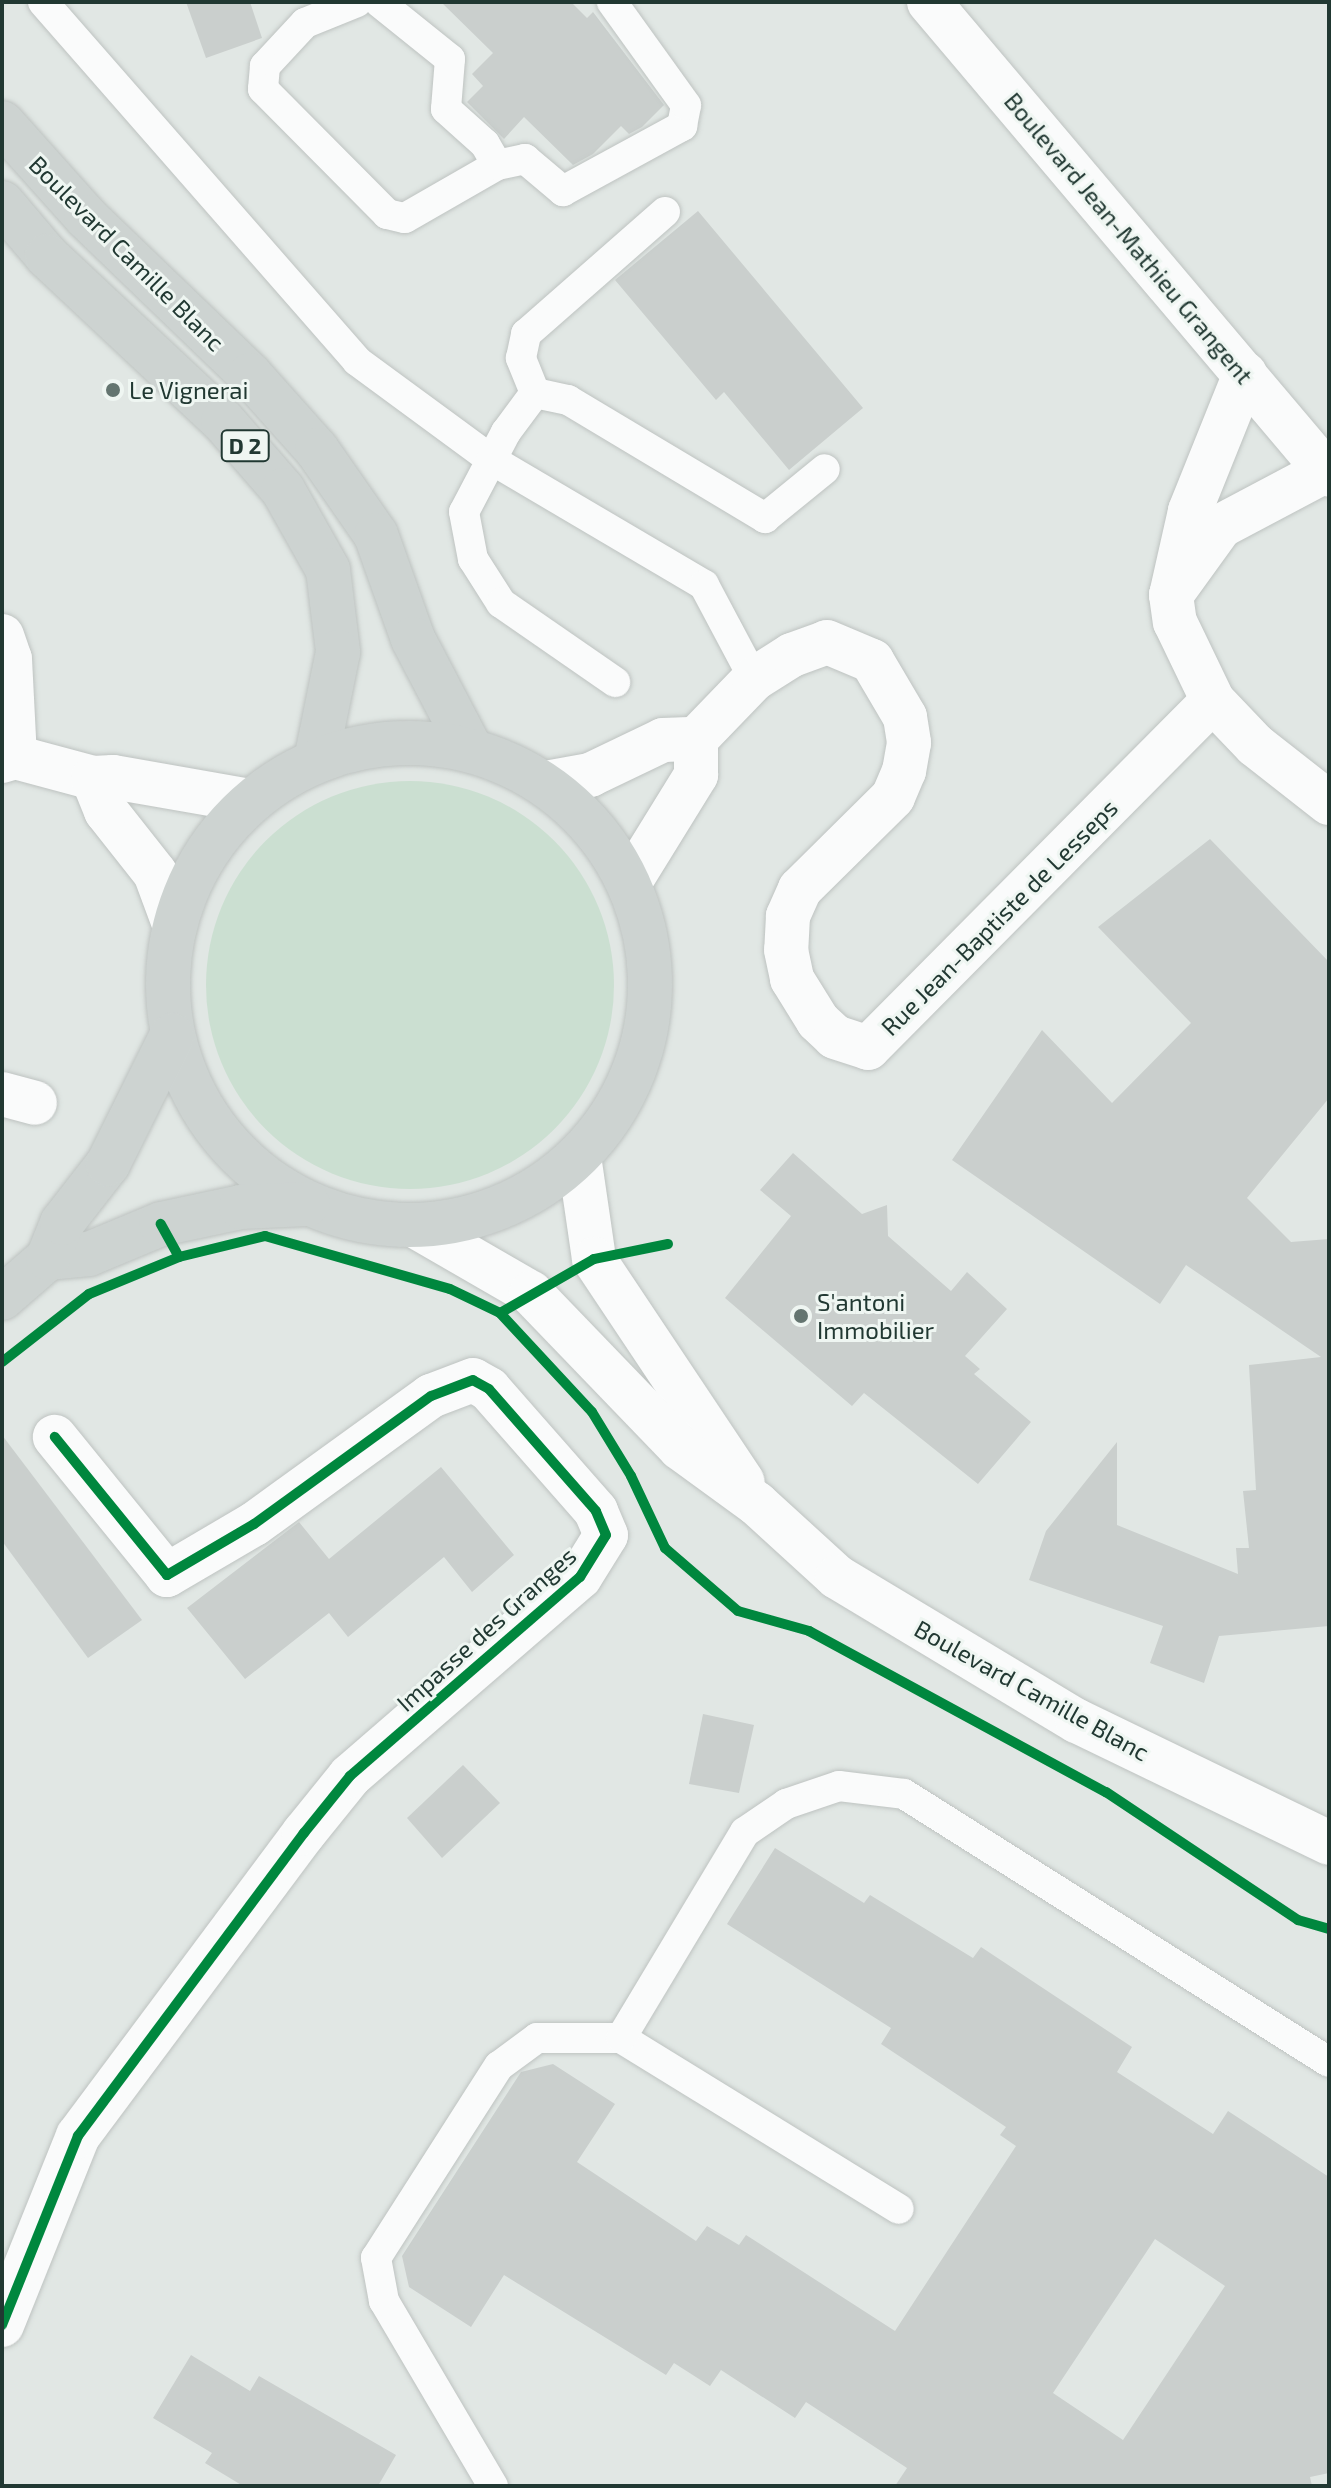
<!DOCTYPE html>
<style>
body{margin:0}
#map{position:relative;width:1331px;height:2488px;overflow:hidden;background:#e1e7e4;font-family:"Exo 2",sans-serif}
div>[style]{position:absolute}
.green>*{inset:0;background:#cbdfd1}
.round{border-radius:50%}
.building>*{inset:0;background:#cacfcd}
.roads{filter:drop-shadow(0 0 2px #bec3c1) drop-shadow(0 0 2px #bec3c1)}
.service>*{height:30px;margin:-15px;padding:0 15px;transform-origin:15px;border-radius:15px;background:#fafbfb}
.minor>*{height:44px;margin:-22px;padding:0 22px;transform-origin:22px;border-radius:22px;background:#fafbfb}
.secondary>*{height:44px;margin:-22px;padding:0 22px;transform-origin:22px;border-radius:22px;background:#fafbfb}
.primary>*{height:44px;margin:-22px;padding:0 22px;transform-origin:22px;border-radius:22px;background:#cdd3d1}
.primary>.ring{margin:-22px;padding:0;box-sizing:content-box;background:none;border:44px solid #cdd3d1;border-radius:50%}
.cycleway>*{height:10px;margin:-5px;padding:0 5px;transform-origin:5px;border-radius:5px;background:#00873e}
.dots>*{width:22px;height:22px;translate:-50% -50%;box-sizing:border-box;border:4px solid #eff6f2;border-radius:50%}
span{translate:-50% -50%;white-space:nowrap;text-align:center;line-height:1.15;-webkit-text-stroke:6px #eff6f2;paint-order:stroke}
.shield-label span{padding:2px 6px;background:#eff6f2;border:2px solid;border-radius:6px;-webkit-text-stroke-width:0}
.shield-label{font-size:22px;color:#213832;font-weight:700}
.street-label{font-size:24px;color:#213832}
.poi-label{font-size:24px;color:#213832}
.left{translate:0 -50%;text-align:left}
.frame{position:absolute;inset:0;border:4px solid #213832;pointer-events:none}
</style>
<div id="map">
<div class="green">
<i class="round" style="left:206px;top:781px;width:408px;height:408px"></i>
</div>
<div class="building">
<i style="clip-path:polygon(186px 2px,250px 2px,262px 38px,206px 58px)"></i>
<i style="clip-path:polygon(441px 2px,571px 2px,587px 18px,593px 12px,664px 105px,642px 127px,629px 134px,621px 126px,593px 154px,573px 165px,524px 117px,504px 139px,467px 102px,483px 86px,472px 74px,493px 53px)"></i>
<i style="clip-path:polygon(698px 211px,863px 408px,789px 470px,724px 392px,716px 400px,615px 280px)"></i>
<i style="clip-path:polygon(1210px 839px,1329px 962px,1329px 1098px,1247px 1198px,1291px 1242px,1329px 1239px,1329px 1626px,1219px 1636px,1204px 1683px,1150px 1663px,1163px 1626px,1029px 1580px,1046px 1531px,1117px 1442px,1117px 1525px,1238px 1574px,1236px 1548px,1249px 1548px,1243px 1491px,1256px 1490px,1249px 1365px,1321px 1357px,1186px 1265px,1160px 1304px,952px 1160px,1042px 1030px,1112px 1103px,1191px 1023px,1098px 927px)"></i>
<i style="clip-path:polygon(793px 1153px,862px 1214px,887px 1205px,888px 1236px,951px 1291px,967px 1272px,1007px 1309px,965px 1356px,980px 1369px,974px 1374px,1031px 1422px,978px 1484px,864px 1393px,852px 1406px,725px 1298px,791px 1216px,760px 1190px)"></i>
<i style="clip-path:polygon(2px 1435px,142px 1620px,88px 1658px,2px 1541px)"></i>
<i style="clip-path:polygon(441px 1467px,514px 1555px,472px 1592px,444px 1557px,348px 1637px,329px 1613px,245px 1679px,187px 1608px,299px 1522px,329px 1559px)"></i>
<i style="clip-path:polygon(703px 1714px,754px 1725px,739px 1793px,689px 1784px)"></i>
<i style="clip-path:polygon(463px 1765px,500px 1803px,442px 1858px,407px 1818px)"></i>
<i style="clip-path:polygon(evenodd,775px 1848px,864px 1903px,870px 1895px,973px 1958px,981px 1947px,1132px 2047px,1117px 2072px,1213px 2134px,1228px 2111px,1329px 2177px,1329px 2473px,1310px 2477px,1312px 2486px,895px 2486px,907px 2468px,806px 2402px,795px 2418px,721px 2370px,710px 2386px,674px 2363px,666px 2375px,504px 2275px,471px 2327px,409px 2287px,402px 2256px,521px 2072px,553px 2064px,615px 2104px,577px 2162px,696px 2241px,707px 2226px,739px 2245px,746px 2235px,895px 2331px,1016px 2146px,1000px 2135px,1006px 2127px,881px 2044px,891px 2028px,727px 1924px,775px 1848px,1155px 2239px,1225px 2286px,1123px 2440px,1053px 2393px,1155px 2239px)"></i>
<i style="clip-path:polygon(191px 2355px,250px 2391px,259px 2376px,396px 2455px,378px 2486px,243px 2486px,205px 2463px,212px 2453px,153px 2418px)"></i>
</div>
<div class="roads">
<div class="service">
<i style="left:43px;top:2px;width:477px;rotate:48.8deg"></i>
<i style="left:357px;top:361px;width:167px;rotate:36.3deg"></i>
<i style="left:492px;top:460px;width:246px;rotate:30.5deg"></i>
<i style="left:704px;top:585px;width:106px;rotate:62deg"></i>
<i style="left:357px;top:2px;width:56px;rotate:158deg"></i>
<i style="left:305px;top:23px;width:59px;rotate:132.9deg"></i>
<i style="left:265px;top:66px;width:23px;rotate:95deg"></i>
<i style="left:263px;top:89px;width:176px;rotate:45.2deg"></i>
<i style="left:387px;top:214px;width:18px;rotate:13deg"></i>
<i style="left:405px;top:218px;width:106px;rotate:-29.9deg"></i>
<i style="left:497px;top:165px;width:29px;rotate:-12deg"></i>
<i style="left:525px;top:159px;width:50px;rotate:40.1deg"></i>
<i style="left:563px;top:191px;width:136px;rotate:-28.6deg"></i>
<i style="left:682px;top:126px;width:21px;rotate:-79deg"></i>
<i style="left:686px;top:105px;width:127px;rotate:-125.7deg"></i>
<i style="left:379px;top:2px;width:91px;rotate:38.8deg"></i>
<i style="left:450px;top:59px;width:50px;rotate:94.6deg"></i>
<i style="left:446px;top:109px;width:52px;rotate:41.9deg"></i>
<i style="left:485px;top:144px;width:24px;rotate:60deg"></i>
<i style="left:535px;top:393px;width:49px;rotate:126.6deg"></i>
<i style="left:506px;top:432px;width:90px;rotate:117.7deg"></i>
<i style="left:464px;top:512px;width:48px;rotate:79.2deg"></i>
<i style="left:473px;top:559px;width:52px;rotate:57.5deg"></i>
<i style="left:501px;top:603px;width:139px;rotate:34.7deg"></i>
<i style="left:535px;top:393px;width:34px;rotate:12deg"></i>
<i style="left:568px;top:400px;width:230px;rotate:30.9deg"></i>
<i style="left:765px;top:518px;width:77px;rotate:-39.2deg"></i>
<i style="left:535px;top:393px;width:38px;rotate:-112deg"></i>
<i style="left:521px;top:358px;width:25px;rotate:-78deg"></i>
<i style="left:526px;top:334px;width:185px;rotate:-41.3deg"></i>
<i style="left:621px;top:2038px;width:326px;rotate:31.6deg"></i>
<i style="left:493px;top:2486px;width:215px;rotate:-120.5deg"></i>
<i style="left:384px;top:2301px;width:44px;rotate:-100.5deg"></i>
<i style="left:376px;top:2258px;width:228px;rotate:-57.4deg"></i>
<i style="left:499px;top:2066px;width:47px;rotate:-36.4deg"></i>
<i style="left:537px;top:2038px;width:84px"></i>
<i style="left:621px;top:2038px;width:240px;rotate:-59deg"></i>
<i style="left:745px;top:1832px;width:50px;rotate:-34.3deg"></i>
<i style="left:786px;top:1804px;width:56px;rotate:-18.8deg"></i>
<i style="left:839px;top:1786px;width:65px;rotate:7deg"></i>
<i style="left:904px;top:1794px;width:502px;rotate:32.24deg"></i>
</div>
<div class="minor">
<i style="left:929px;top:2px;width:619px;rotate:49.78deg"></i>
<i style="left:1245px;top:374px;width:148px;rotate:111.9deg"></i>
<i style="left:1190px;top:511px;width:86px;rotate:102.7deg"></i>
<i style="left:1171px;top:595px;width:85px;rotate:-54.1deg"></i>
<i style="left:1221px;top:526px;width:118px;rotate:-27.9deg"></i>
<i style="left:1171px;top:595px;width:27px;rotate:82deg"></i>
<i style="left:1175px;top:622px;width:88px;rotate:64.3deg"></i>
<i style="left:1213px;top:701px;width:61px;rotate:46.3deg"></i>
<i style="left:1255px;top:745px;width:94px;rotate:38.1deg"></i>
<i style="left:2px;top:636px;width:24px;rotate:71deg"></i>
<i style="left:10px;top:659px;width:98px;rotate:87.1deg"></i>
<i style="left:2px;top:761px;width:14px;rotate:-17deg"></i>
<i style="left:15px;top:757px;width:81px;rotate:15.1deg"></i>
<i style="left:546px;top:783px;width:45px;rotate:-10.3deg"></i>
<i style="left:590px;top:775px;width:81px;rotate:-25.6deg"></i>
<i style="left:663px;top:740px;width:33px;rotate:-2deg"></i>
<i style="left:696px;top:739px;width:83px;rotate:-46deg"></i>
<i style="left:754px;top:679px;width:45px;rotate:-32.3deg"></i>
<i style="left:792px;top:655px;width:37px;rotate:-20deg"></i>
<i style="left:827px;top:642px;width:49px;rotate:22.9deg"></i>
<i style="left:872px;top:661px;width:65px;rotate:59.5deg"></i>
<i style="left:905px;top:717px;width:26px;rotate:81deg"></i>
<i style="left:909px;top:743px;width:28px;rotate:100deg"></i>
<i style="left:904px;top:771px;width:28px;rotate:113deg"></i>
<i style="left:893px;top:797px;width:131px;rotate:135.3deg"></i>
<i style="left:800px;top:889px;width:30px;rotate:114deg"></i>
<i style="left:788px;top:916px;width:34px;rotate:93deg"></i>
<i style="left:786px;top:950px;width:30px;rotate:78deg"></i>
<i style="left:792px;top:979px;width:49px;rotate:58.2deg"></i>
<i style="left:818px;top:1021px;width:23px;rotate:43deg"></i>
<i style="left:835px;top:1037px;width:35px;rotate:18deg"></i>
<i style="left:868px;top:1048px;width:489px;rotate:-45.2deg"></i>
<i style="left:630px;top:882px;width:126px;rotate:-58.3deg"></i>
<i style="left:696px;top:775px;width:36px;rotate:-90deg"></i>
<i style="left:174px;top:924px;width:54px;rotate:-110.4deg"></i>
<i style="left:155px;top:873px;width:79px;rotate:-128.3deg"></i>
<i style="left:106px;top:811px;width:35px;rotate:-112deg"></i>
<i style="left:93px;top:778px;width:20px;rotate:-3deg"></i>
<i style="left:113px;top:777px;width:140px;rotate:9.9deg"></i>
<i style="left:2px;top:1094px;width:34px;rotate:15deg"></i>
<i style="left:2px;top:2325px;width:204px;rotate:-68.1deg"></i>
<i style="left:78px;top:2136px;width:378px;rotate:-53.3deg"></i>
<i style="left:304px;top:1833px;width:73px;rotate:-51.1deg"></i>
<i style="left:350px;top:1776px;width:304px;rotate:-40.9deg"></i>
<i style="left:580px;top:1577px;width:49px;rotate:-58.2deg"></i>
<i style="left:606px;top:1535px;width:26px;rotate:-113deg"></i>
<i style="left:596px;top:1511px;width:162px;rotate:-131.3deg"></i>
<i style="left:489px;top:1389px;width:18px;rotate:-151deg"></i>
<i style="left:473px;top:1380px;width:45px;rotate:159.1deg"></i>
<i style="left:431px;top:1396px;width:218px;rotate:144.1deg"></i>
<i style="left:254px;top:1524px;width:101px;rotate:149.6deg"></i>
<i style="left:167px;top:1575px;width:178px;rotate:-129.1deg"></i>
</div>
<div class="secondary">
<i style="left:579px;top:1156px;width:104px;rotate:81.7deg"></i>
<i style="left:594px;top:1259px;width:268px;rotate:56.3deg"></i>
<i style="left:415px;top:1226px;width:134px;rotate:30deg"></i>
<i style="left:531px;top:1293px;width:215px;rotate:46.1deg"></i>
<i style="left:680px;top:1448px;width:95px;rotate:36deg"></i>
<i style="left:757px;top:1504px;width:108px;rotate:42.4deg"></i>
<i style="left:837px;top:1577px;width:280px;rotate:31deg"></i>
<i style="left:1077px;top:1721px;width:280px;rotate:25.8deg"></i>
</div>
<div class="primary">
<i style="left:2px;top:123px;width:126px;rotate:48.2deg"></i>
<i style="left:86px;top:217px;width:228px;rotate:43.9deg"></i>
<i style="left:250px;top:375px;width:101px;rotate:48.2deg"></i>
<i style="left:317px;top:450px;width:103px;rotate:55.2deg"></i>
<i style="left:376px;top:535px;width:110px;rotate:70.4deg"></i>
<i style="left:413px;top:639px;width:125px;rotate:62.4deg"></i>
<i style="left:2px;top:203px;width:70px;rotate:49.7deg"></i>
<i style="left:47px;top:256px;width:241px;rotate:43.2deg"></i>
<i style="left:223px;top:421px;width:91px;rotate:49deg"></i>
<i style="left:283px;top:490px;width:92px;rotate:60.6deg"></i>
<i style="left:328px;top:570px;width:83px;rotate:83deg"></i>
<i style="left:338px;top:652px;width:110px;rotate:101.5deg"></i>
<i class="ring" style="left:168px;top:743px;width:438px;height:438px"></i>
<i style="left:48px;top:1258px;width:41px;rotate:-5.6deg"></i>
<i style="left:89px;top:1254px;width:78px;rotate:-22.6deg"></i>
<i style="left:161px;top:1224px;width:82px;rotate:-12deg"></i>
<i style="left:241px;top:1207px;width:67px;rotate:-2.6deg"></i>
<i style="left:2px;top:1298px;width:61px;rotate:-41deg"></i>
<i style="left:48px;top:1258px;width:38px;rotate:-68deg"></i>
<i style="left:62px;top:1223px;width:75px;rotate:-52.1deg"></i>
<i style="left:108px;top:1164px;width:144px;rotate:-63.6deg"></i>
</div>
</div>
<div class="cycleway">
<i style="left:668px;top:1244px;width:76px;rotate:168.5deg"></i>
<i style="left:594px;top:1259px;width:108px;rotate:150.1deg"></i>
<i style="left:500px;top:1313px;width:135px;rotate:47.1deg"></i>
<i style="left:592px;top:1412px;width:75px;rotate:58.6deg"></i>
<i style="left:631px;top:1476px;width:80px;rotate:64.7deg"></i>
<i style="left:665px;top:1548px;width:96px;rotate:40.8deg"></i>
<i style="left:738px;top:1611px;width:74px;rotate:15.7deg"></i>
<i style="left:809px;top:1631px;width:338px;rotate:28.5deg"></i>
<i style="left:1106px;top:1792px;width:231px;rotate:33.7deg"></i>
<i style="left:1298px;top:1920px;width:32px;rotate:16deg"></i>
<i style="left:179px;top:1257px;width:89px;rotate:-13.7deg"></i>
<i style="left:265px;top:1236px;width:192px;rotate:16deg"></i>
<i style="left:450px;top:1289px;width:55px;rotate:25.6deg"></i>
<i style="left:2px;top:1362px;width:110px;rotate:-38deg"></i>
<i style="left:89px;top:1294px;width:97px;rotate:-22.3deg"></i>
<i style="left:179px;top:1257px;width:38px;rotate:-119deg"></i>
<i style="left:2px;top:2325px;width:204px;rotate:-68.1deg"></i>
<i style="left:78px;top:2136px;width:378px;rotate:-53.3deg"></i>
<i style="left:304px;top:1833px;width:73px;rotate:-51.1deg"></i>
<i style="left:350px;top:1776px;width:304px;rotate:-40.9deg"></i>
<i style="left:580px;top:1577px;width:49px;rotate:-58.2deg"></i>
<i style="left:606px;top:1535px;width:26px;rotate:-113deg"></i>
<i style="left:596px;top:1511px;width:162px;rotate:-131.3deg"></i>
<i style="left:489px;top:1389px;width:18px;rotate:-151deg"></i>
<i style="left:473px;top:1380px;width:45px;rotate:159.1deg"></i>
<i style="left:431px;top:1396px;width:218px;rotate:144.1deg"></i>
<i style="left:254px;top:1524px;width:101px;rotate:149.6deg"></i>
<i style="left:167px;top:1575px;width:178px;rotate:-129.1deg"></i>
</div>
<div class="dots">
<i style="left:113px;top:390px;background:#647570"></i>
<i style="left:801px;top:1316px;background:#647570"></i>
</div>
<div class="shield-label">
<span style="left:245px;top:446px">D 2</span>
</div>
<div class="street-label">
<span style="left:1129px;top:238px;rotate:50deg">Boulevard Jean-Mathieu Grangent</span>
<span style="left:127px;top:253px;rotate:45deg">Boulevard Camille Blanc</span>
<span style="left:999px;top:917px;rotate:-45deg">Rue Jean-Baptiste de Lesseps</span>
<span style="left:486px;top:1629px;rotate:-42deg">Impasse des Granges</span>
<span style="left:1032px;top:1690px;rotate:29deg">Boulevard Camille Blanc</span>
</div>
<div class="poi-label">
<span class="left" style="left:129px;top:390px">Le Vignerai</span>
<span class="left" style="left:817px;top:1316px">S'antoni<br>Immobilier</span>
</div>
<div class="frame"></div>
</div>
